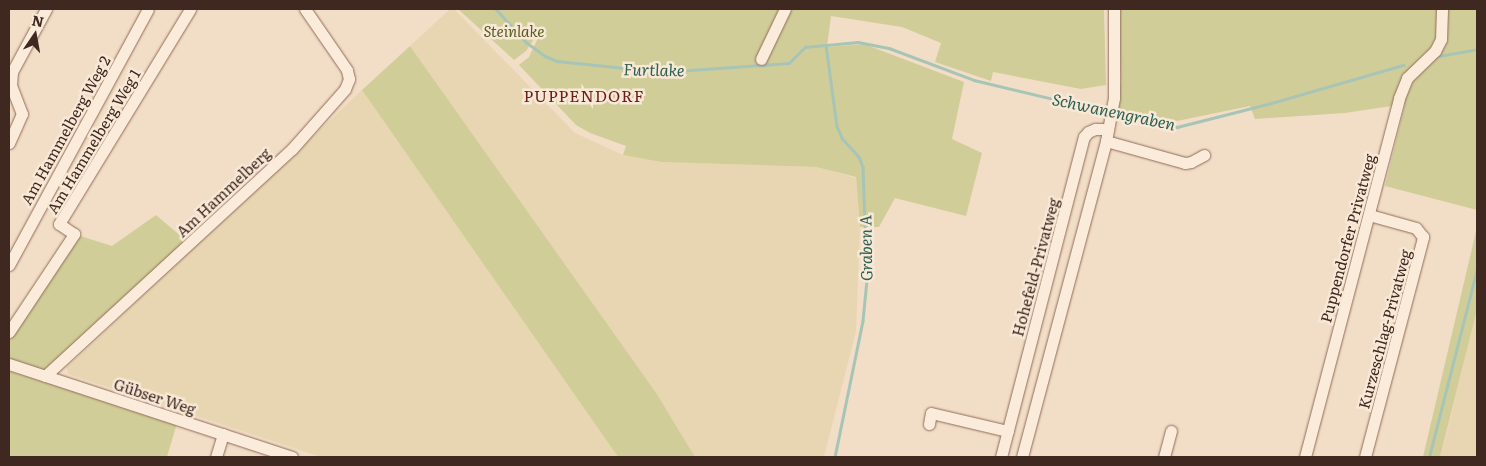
<!DOCTYPE html>
<meta charset="utf-8">
<style>
body{margin:0}
#map{position:relative;width:1486px;height:466px;overflow:hidden;background:#f2ddc6;font-family:Literata,serif}
div>[style]{position:absolute}
.farmland>*{inset:0;background:#e8d6b2}
.green>*{inset:0;background:#d1cd98}
.stream>*{height:2.5px;margin:-1.25px;padding:0 1.25px;transform-origin:1.25px;border-radius:1.25px;background:#a7c5b7}
.roads{filter:drop-shadow(0 0 1px #8f6c5a) drop-shadow(0 0 1px #8f6c5a)}
.minor>*{height:11px;margin:-5.5px;padding:0 5.5px;transform-origin:5.5px;border-radius:5.5px;background:#fbebda}
span{translate:-50% -50%;white-space:nowrap;text-align:center;line-height:1.15;-webkit-text-stroke:5px #f8e8d6;paint-order:stroke}
.park-label{font-size:15px;color:#585c24;font-style:italic}
.street-label{font-size:15px;color:#3e281f}
.water-label{font-size:16px;color:#2d5f52;font-style:italic}
.neighbourhood-label{font-size:16px;color:#6e1d1b;letter-spacing:1px}
.frame{position:absolute;inset:0;border:10px solid #3e281f;pointer-events:none}
.north{position:absolute;left:10px;top:10px;width:50px;height:50px;-webkit-text-stroke:4px #f8e8d6;paint-order:stroke;rotate:12deg;font-size:14px;font-weight:700;line-height:20px;text-align:center;color:#3e281f}
.north::after{content:'';display:block;margin:auto;width:18px;height:22px;background:#3e281f;clip-path:polygon(50% 0,100% 100%,50% 72%,0 100%)}
</style>
<div id="map">
<div class="farmland">
<i style="clip-path:polygon(450px 9px,454px 9px,575px 133px,623px 155px,661px 162px,816px 167px,856px 178px,860px 227px,856px 331px,824px 457px,695px 457px,657px 394px,410px 46px)"></i>
<i style="clip-path:polygon(362px 90px,618px 457px,321px 457px,68px 374px,67px 367px)"></i>
<i style="clip-path:polygon(1477px 310px,1477px 457px,1440px 457px,1446px 436px)"></i>
</div>
<div class="green">
<i style="clip-path:polygon(458px 9px,1104px 9px,1106px 85px,1081px 89px,993px 72px,991px 81px,935px 62px,941px 43px,902px 27px,831px 16px,827px 47px,864px 44px,964px 82px,952px 139px,982px 153px,966px 216px,895px 198px,879px 227px,860px 227px,856px 177px,816px 167px,661px 162px,623px 155px,626px 146px,590px 133px,576px 125px,519px 65px,529px 57px,538px 38px,535px 37px,526px 51px,514px 60px)"></i>
<i style="clip-path:polygon(1118px 9px,1477px 9px,1477px 210px,1385px 186px,1405px 104px,1345px 113px,1255px 119px,1250px 106px,1177px 121px,1117px 109px,1121px 81px)"></i>
<i style="clip-path:polygon(410px 46px,657px 394px,695px 457px,618px 457px,362px 90px)"></i>
<i style="clip-path:polygon(156px 215px,190px 244px,45px 376px,9px 364px,9px 332px,74px 234px,112px 246px)"></i>
<i style="clip-path:polygon(1477px 227px,1477px 310px,1440px 457px,1423px 457px)"></i>
<i style="clip-path:polygon(9px 371px,177px 423px,167px 457px,9px 457px)"></i>
</div>
<div class="stream">
<i style="left:496px;top:9px;width:45px;rotate:47.7deg"></i>
<i style="left:526px;top:42px;width:24px;rotate:36deg"></i>
<i style="left:545px;top:56px;width:13px;rotate:23deg"></i>
<i style="left:557px;top:61px;width:107px;rotate:5.9deg"></i>
<i style="left:663px;top:72px;width:126px;rotate:-4.1deg"></i>
<i style="left:789px;top:63px;width:23px;rotate:-45deg"></i>
<i style="left:805px;top:47px;width:53px;rotate:-5.4deg"></i>
<i style="left:858px;top:42px;width:32px;rotate:11deg"></i>
<i style="left:889px;top:48px;width:91px;rotate:20.6deg"></i>
<i style="left:974px;top:80px;width:138px;rotate:13.4deg"></i>
<i style="left:826px;top:45px;width:82px;rotate:82.3deg"></i>
<i style="left:837px;top:126px;width:13px;rotate:67deg"></i>
<i style="left:842px;top:138px;width:25px;rotate:48deg"></i>
<i style="left:859px;top:157px;width:11px;rotate:68deg"></i>
<i style="left:863px;top:167px;width:113px;rotate:88deg"></i>
<i style="left:867px;top:280px;width:41px;rotate:95.6deg"></i>
<i style="left:863px;top:321px;width:139px;rotate:101.6deg"></i>
<i style="left:1439px;top:56px;width:39px;rotate:-10deg"></i>
<i style="left:1114px;top:113px;width:65px;rotate:12.5deg"></i>
<i style="left:1177px;top:127px;width:94px;rotate:-14.2deg"></i>
<i style="left:1268px;top:104px;width:141px;rotate:-16.1deg"></i>
<i style="left:1429px;top:457px;width:194px;rotate:-75.7deg"></i>
</div>
<div class="roads">
<div class="minor">
<i style="left:761px;top:59px;width:55px;rotate:-64.4deg"></i>
<i style="left:1106px;top:141px;width:82px;rotate:15.6deg"></i>
<i style="left:1185px;top:163px;width:6px;rotate:-9deg"></i>
<i style="left:1191px;top:162px;width:15px;rotate:-28deg"></i>
<i style="left:9px;top:143px;width:32px;rotate:-66deg"></i>
<i style="left:22px;top:114px;width:30px;rotate:-111deg"></i>
<i style="left:11px;top:86px;width:14px;rotate:-86deg"></i>
<i style="left:12px;top:72px;width:72px;rotate:-61.6deg"></i>
<i style="left:9px;top:265px;width:291px;rotate:-61.5deg"></i>
<i style="left:9px;top:332px;width:118px;rotate:-56.4deg"></i>
<i style="left:74px;top:234px;width:18px;rotate:-146deg"></i>
<i style="left:59px;top:224px;width:252px;rotate:-58.6deg"></i>
<i style="left:9px;top:364px;width:298px;rotate:18.2deg"></i>
<i style="left:45px;top:376px;width:335px;rotate:-42.6deg"></i>
<i style="left:292px;top:149px;width:80px;rotate:-48.5deg"></i>
<i style="left:345px;top:89px;width:11px;rotate:-68deg"></i>
<i style="left:349px;top:79px;width:9px;rotate:-103deg"></i>
<i style="left:347px;top:70px;width:74px;rotate:-124.5deg"></i>
<i style="left:929px;top:424px;width:11px;rotate:-80deg"></i>
<i style="left:931px;top:413px;width:79px;rotate:13.2deg"></i>
<i style="left:216px;top:457px;width:24px;rotate:-73deg"></i>
<i style="left:1001px;top:457px;width:331px;rotate:-75.5deg"></i>
<i style="left:1084px;top:137px;width:6px;rotate:-51deg"></i>
<i style="left:1088px;top:132px;width:8px;rotate:-23deg"></i>
<i style="left:1095px;top:129px;width:13px"></i>
<i style="left:1022px;top:457px;width:327px;rotate:-75.1deg"></i>
<i style="left:1106px;top:141px;width:44px;rotate:-79.5deg"></i>
<i style="left:1114px;top:98px;width:89px;rotate:-90deg"></i>
<i style="left:1164px;top:457px;width:27px;rotate:-75deg"></i>
<i style="left:1305px;top:457px;width:371px;rotate:-75.3deg"></i>
<i style="left:1399px;top:98px;width:22px;rotate:-68deg"></i>
<i style="left:1407px;top:78px;width:39px;rotate:-44deg"></i>
<i style="left:1435px;top:51px;width:13px;rotate:-63deg"></i>
<i style="left:1441px;top:39px;width:30px;rotate:-88deg"></i>
<i style="left:1365px;top:457px;width:228px;rotate:-75.2deg"></i>
<i style="left:1423px;top:237px;width:11px;rotate:-128deg"></i>
<i style="left:1416px;top:228px;width:49px;rotate:-164.5deg"></i>
</div>
</div>
<div class="park-label">
<span style="left:514px;top:31px">Steinlake</span>
</div>
<div class="street-label">
<span style="left:65px;top:130px;rotate:-61deg">Am Hammelberg Weg 2</span>
<span style="left:93px;top:141px;rotate:-59deg">Am Hammelberg Weg 1</span>
<span style="left:223px;top:192px;rotate:-43deg">Am Hammelberg</span>
<span style="left:1347px;top:238px;rotate:-75deg">Puppendorfer Privatweg</span>
<span style="left:1035px;top:267px;rotate:-75deg">Hohefeld-Privatweg</span>
<span style="left:1384px;top:329px;rotate:-75deg">Kurzeschlag-Privatweg</span>
<span style="left:155px;top:396px;rotate:18deg">Gübser Weg</span>
</div>
<div class="water-label">
<span style="left:654px;top:69px;rotate:1deg">Furtlake</span>
<span style="left:1114px;top:111px;rotate:12deg">Schwanengraben</span>
<span style="left:865px;top:248px;rotate:-91deg">Graben A</span>
</div>
<div class="neighbourhood-label">
<span style="left:584px;top:95px">PUPPENDORF</span>
</div>
<div class="frame"></div>
<div class="north">N</div>
</div>
